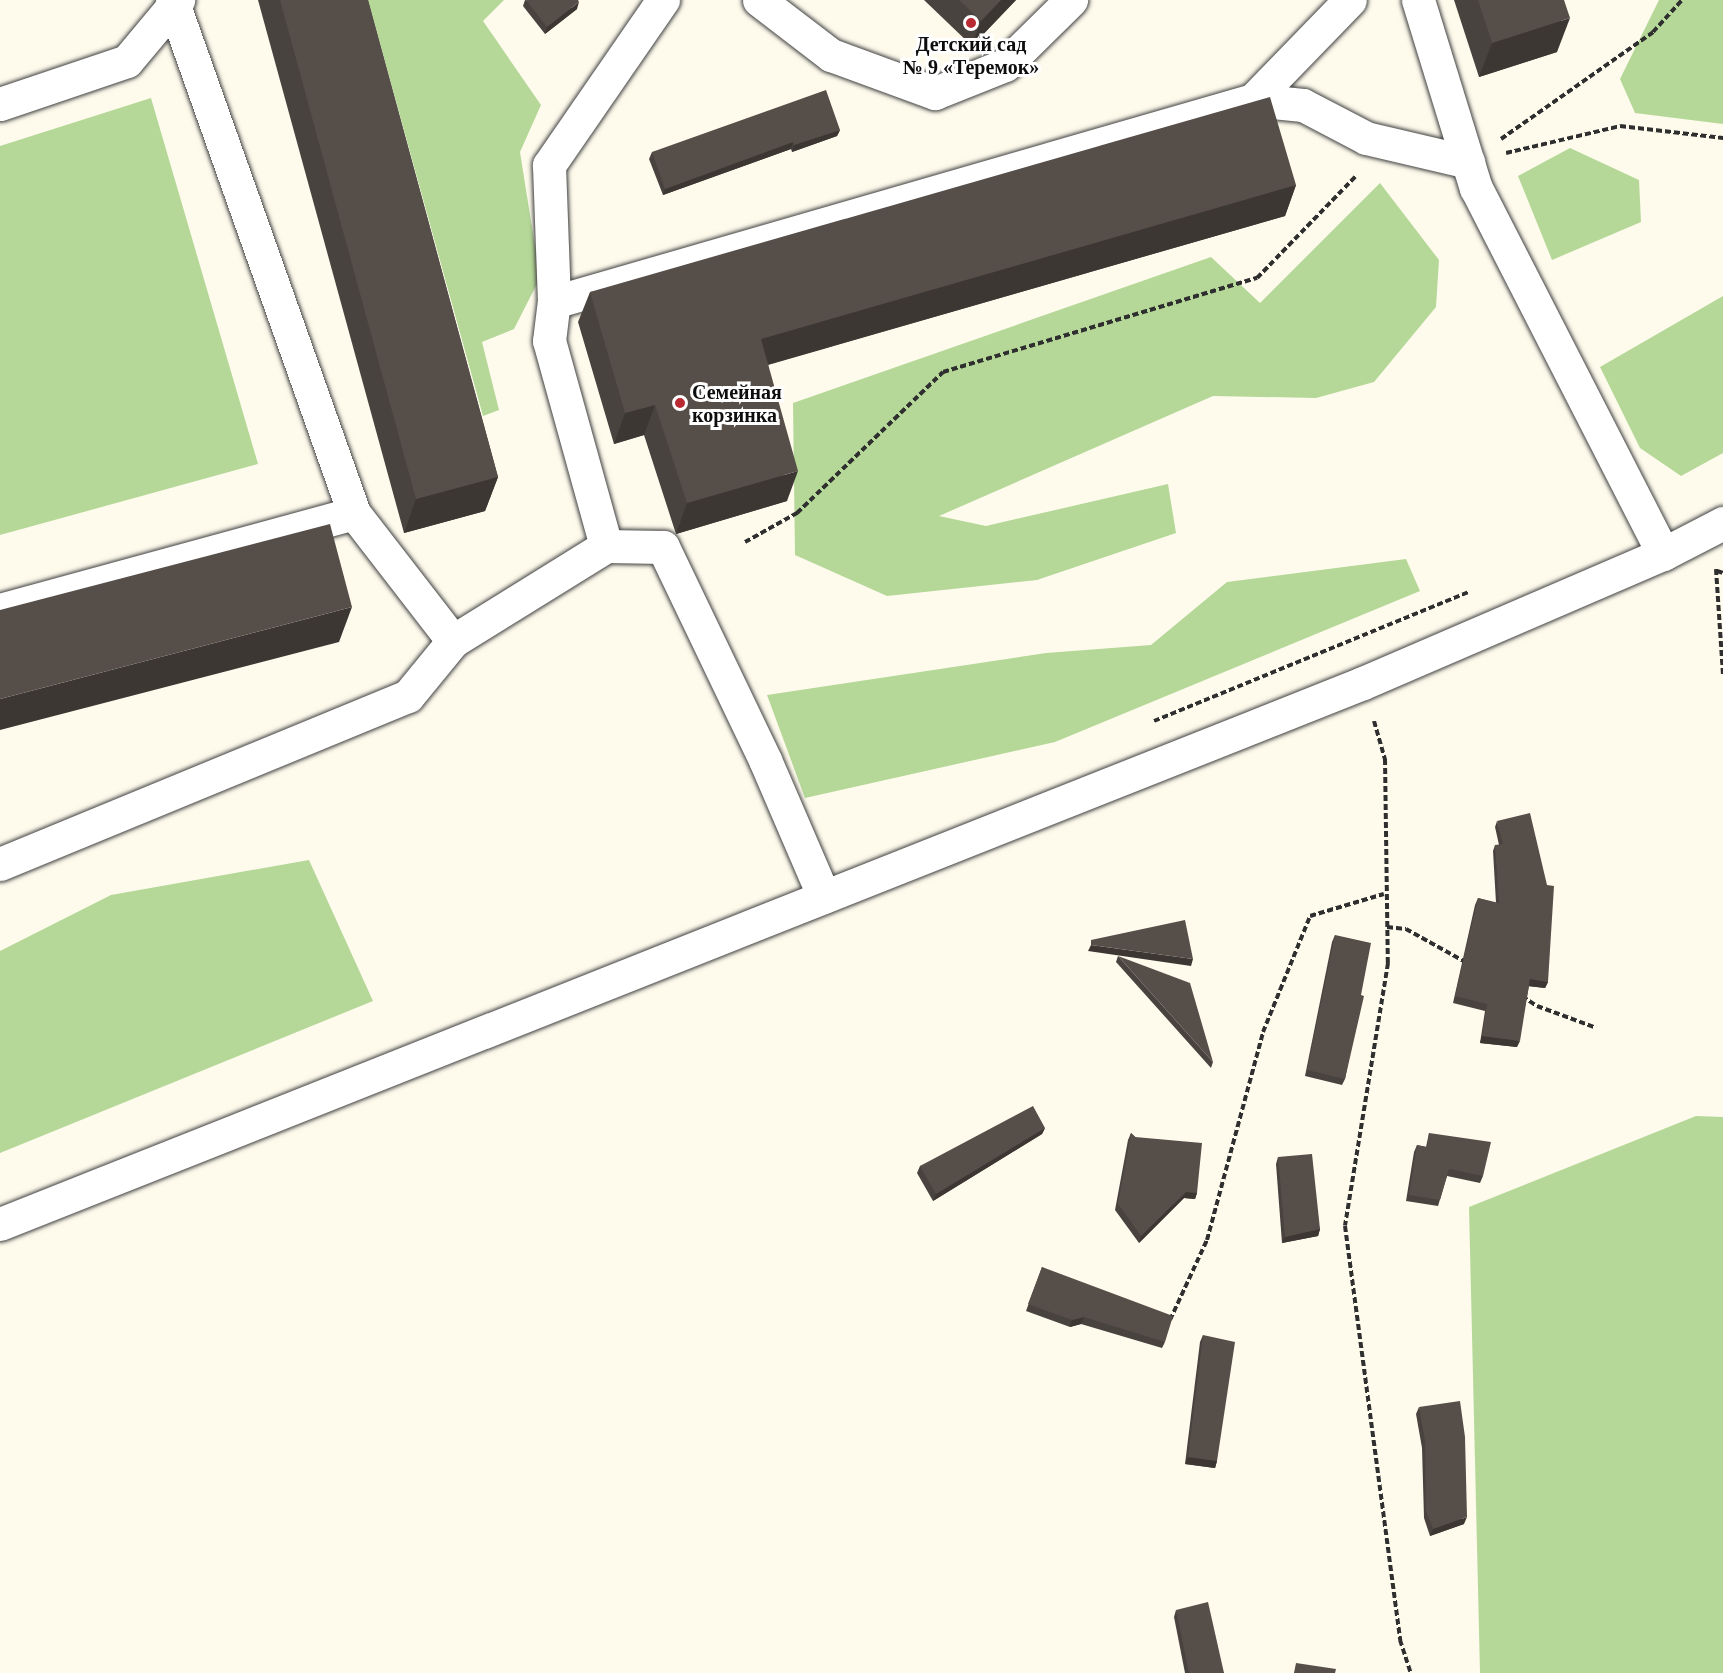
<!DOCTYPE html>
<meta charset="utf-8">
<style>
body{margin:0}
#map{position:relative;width:1723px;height:1673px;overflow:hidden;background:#fefbed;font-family:Georgia,serif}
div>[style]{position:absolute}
.forest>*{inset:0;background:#b5d898}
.path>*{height:4px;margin-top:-2px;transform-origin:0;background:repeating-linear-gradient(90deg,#2f2f2f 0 6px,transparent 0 9px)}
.roads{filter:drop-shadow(0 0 2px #404040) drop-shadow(0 0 2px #404040)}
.minor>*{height:33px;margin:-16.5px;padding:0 16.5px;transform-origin:16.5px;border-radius:16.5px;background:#fff}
.wall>*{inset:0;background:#49433f}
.shaded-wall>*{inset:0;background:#3c3733}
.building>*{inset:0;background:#554e49}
.dots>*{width:16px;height:16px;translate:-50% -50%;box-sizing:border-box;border:3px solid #fff;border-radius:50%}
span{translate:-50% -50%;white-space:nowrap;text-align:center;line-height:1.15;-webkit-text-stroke:6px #fff;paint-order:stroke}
.poi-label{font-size:20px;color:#0d0d0d;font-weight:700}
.left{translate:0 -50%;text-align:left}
</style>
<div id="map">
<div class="forest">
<i style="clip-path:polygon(368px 0,504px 0,483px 21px,541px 105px,520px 152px,540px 278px,514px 329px,482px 342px,499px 410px,483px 416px)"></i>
<i style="clip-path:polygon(1659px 0,1723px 0,1723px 124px,1635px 113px,1620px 79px)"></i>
<i style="clip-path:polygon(151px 98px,258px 464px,0 535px,0 146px)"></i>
<i style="clip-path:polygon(1570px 148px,1639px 180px,1641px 222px,1552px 260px,1518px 176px)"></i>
<i style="clip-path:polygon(1380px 183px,1439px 260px,1436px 307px,1374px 382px,1316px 398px,1213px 396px,939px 516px,986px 526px,1168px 484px,1176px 533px,1037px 580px,887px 596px,795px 555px,793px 403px,1211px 257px,1260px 303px)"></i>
<i style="clip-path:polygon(1723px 296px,1723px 453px,1681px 476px,1640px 448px,1600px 367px)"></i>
<i style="clip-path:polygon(1406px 559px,1420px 591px,1055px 742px,805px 798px,767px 695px,1046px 653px,1151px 645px,1227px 582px)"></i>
<i style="clip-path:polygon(309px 860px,373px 1001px,0 1153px,0 951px,111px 895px)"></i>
<i style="clip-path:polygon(1696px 1116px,1723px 1117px,1723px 1673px,1480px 1673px,1469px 1207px)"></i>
</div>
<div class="path">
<i style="left:1501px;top:139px;width:186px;rotate:-35.1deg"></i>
<i style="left:1653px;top:32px;width:43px;rotate:-47.8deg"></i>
<i style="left:1506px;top:153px;width:117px;rotate:-13.3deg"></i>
<i style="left:1620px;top:126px;width:104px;rotate:6.6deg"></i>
<i style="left:745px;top:542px;width:60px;rotate:-29.1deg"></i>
<i style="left:797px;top:513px;width:203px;rotate:-44deg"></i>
<i style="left:943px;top:372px;width:328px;rotate:-16.7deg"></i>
<i style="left:1257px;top:278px;width:142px;rotate:-45.9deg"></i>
<i style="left:1716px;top:569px;width:106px;rotate:86.2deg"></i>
<i style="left:1717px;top:571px;width:6px;rotate:18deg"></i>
<i style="left:1154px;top:721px;width:340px;rotate:-22.3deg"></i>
<i style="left:1374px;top:721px;width:40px;rotate:74deg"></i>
<i style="left:1385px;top:759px;width:204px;rotate:89.2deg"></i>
<i style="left:1388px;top:963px;width:266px;rotate:99.3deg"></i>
<i style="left:1345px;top:1226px;width:418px;rotate:82.4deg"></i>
<i style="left:1400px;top:1640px;width:35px;rotate:72deg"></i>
<i style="left:1387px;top:927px;width:19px;rotate:6deg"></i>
<i style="left:1406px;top:929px;width:70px;rotate:29.1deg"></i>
<i style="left:1522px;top:996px;width:18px;rotate:34deg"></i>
<i style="left:1537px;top:1006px;width:61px;rotate:20.2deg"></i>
<i style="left:1170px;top:1320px;width:88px;rotate:-65.2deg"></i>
<i style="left:1207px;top:1240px;width:215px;rotate:-74.9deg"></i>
<i style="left:1263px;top:1032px;width:125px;rotate:-67.9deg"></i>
<i style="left:1310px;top:916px;width:77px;rotate:-16.6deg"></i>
</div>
<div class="roads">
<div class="minor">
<i style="left:172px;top:0;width:544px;rotate:70.47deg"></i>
<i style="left:354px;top:513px;width:162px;rotate:52.3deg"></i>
<i style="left:759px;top:0;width:91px;rotate:37.4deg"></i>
<i style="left:831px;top:55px;width:111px;rotate:20.1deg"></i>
<i style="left:935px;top:93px;width:75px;rotate:-21.8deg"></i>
<i style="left:1005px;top:65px;width:93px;rotate:-44.6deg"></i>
<i style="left:1418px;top:0;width:197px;rotate:72.9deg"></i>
<i style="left:1476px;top:188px;width:411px;rotate:62.9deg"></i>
<i style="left:1253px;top:100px;width:139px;rotate:-45.9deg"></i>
<i style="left:0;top:104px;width:134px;rotate:-18.7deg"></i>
<i style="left:127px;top:61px;width:80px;rotate:-50.1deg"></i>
<i style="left:554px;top:302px;width:728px;rotate:-16.12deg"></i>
<i style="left:1253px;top:100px;width:50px;rotate:5.7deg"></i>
<i style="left:1303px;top:105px;width:71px;rotate:27.6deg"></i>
<i style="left:1366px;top:138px;width:105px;rotate:13.2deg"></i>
<i style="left:606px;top:546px;width:213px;rotate:-105.5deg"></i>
<i style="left:549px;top:341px;width:39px;rotate:-83deg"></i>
<i style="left:554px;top:302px;width:137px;rotate:-92.1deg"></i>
<i style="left:549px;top:165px;width:201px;rotate:-55.4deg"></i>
<i style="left:0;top:610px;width:367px;rotate:-15.3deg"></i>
<i style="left:0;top:864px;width:441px;rotate:-22.4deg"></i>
<i style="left:408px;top:696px;width:71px;rotate:-50.7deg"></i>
<i style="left:453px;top:641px;width:180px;rotate:-31.8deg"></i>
<i style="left:606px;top:546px;width:57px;rotate:1deg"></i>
<i style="left:663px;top:547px;width:236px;rotate:64.4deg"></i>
<i style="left:765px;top:760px;width:149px;rotate:66.7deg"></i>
<i style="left:0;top:1224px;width:1466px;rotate:-21.65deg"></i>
<i style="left:1363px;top:683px;width:327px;rotate:-23.3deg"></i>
<i style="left:1663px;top:554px;width:68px;rotate:-27.3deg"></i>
</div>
</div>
<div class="wall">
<i style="clip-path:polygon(258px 0,368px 0,498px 477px,485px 511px,404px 533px)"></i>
<i style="clip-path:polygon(525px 0,577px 9px,545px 34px,523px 6px)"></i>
<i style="clip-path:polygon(924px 0,1016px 0,972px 46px)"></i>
<i style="clip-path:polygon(1454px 0,1564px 0,1557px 52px,1479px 77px)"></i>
<i style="clip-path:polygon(840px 130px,837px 136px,792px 152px,791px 149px,663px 195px,649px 159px,652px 152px)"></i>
<i style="clip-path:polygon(1296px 185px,1285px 216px,768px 365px,787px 501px,676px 534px,644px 435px,614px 444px,578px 322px,590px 292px)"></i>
<i style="clip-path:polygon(1497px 821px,1548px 982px,1545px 988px,1529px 986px,1517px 1047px,1480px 1043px,1485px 1011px,1453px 1003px,1475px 905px,1478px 898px,1496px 903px,1493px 851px,1495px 845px,1499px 845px,1495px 827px)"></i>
<i style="clip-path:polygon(1335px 935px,1361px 995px,1345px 1079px,1342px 1085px,1305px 1076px,1332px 942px)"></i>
<i style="clip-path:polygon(1118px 956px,1213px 1062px,1211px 1068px,1116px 962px)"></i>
<i style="clip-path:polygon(1045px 1128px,1042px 1134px,933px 1201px,917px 1173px,920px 1166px)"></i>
<i style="clip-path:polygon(1131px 1133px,1197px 1193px,1195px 1199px,1184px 1198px,1139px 1243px,1115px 1210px,1128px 1140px)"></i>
<i style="clip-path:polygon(1429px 1133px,1483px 1176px,1480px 1183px,1447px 1176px,1438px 1206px,1406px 1201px,1414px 1152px,1417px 1145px,1426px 1147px)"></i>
<i style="clip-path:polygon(1278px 1157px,1320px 1229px,1318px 1236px,1282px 1243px,1276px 1164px)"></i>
<i style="clip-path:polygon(1042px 1267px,1165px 1342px,1162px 1348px,1081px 1324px,1070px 1327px,1026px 1311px)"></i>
<i style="clip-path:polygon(1203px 1335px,1217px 1461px,1215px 1468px,1185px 1464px,1200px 1342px)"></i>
<i style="clip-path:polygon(1419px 1407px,1464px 1524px,1430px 1536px,1424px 1518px,1422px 1448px,1416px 1414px)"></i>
<i style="clip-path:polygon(1176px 1610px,1224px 1673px,1185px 1673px,1174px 1617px)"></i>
</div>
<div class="shaded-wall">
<i style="clip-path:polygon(1001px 0,1016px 0,972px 46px,981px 21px)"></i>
<i style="clip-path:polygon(579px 2px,577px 9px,545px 34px,547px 27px)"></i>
<i style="clip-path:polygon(1570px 18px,1557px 52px,1479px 77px,1492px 43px)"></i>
<i style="clip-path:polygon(840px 130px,837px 136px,792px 152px,794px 145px)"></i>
<i style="clip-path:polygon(793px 142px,791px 149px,663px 195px,665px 189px)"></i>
<i style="clip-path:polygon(1296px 185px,1285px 216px,749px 370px,761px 339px)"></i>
<i style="clip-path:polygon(655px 405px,644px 435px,614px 444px,625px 413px)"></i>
<i style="clip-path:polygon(798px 471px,787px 501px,676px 534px,687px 503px)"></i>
<i style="clip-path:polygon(498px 477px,485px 511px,404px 533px,416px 499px)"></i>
<i style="clip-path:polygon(352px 607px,339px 642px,0 730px,0 699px)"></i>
<i style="clip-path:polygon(1091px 945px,1193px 959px,1191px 966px,1088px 951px)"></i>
<i style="clip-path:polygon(1530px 979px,1548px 982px,1545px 988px,1527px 986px)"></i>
<i style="clip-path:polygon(1482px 1036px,1520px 1041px,1517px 1047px,1480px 1043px)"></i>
<i style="clip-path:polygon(1045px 1128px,1042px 1134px,933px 1201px,936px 1194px)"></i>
<i style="clip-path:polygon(1186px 1192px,1197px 1193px,1195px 1199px,1184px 1198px,1139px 1243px,1141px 1236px)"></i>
<i style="clip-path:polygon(1320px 1229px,1318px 1236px,1282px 1243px,1285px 1237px)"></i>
<i style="clip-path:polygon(1084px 1317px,1081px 1324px,1070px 1327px,1072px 1320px)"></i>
<i style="clip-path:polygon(1188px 1457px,1217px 1461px,1215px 1468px,1185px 1464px)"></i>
<i style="clip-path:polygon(1467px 1517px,1464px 1524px,1430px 1536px,1433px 1529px)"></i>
</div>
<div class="building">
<i style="clip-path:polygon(280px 0,368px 0,498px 477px,416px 499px)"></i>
<i style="clip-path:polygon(526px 0,578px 0,579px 2px,547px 27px)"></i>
<i style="clip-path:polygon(959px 0,1001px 0,981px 21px)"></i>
<i style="clip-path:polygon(1478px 0,1564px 0,1570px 18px,1492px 43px)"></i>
<i style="clip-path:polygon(826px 90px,840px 130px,794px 145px,793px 142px,665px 189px,652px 152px)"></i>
<i style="clip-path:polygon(1270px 97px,1296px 185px,761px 339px,798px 471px,687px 503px,655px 405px,625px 413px,590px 292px)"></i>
<i style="clip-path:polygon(330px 524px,352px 607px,0 699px,0 610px)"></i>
<i style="clip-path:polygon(1530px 813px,1547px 885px,1554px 886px,1548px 982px,1530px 979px,1520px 1041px,1482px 1036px,1487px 1004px,1455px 996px,1478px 898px,1499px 903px,1495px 845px,1503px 844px,1497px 821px)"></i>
<i style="clip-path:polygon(1185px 920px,1193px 959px,1091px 945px,1091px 940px)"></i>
<i style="clip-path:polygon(1335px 935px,1371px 943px,1361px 995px,1364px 996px,1345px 1079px,1307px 1070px)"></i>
<i style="clip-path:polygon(1118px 956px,1190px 983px,1213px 1062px)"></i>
<i style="clip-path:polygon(1033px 1106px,1045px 1128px,936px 1194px,920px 1166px)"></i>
<i style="clip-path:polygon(1131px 1133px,1135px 1137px,1202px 1143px,1197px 1193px,1186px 1192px,1141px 1236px,1118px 1204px)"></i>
<i style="clip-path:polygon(1429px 1133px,1491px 1142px,1483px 1176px,1449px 1169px,1440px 1200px,1409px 1195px,1417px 1145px,1427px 1147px)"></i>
<i style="clip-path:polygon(1312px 1154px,1320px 1229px,1285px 1237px,1278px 1157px)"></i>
<i style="clip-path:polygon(1042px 1267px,1173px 1316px,1165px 1342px,1084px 1317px,1072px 1320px,1028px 1304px)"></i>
<i style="clip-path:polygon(1203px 1335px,1235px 1342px,1217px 1461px,1188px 1457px)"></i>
<i style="clip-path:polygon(1460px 1401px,1465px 1437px,1467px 1517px,1433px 1529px,1426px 1511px,1425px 1441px,1419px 1407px)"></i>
<i style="clip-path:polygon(1208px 1602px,1224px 1673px,1189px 1673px,1176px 1610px)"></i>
<i style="clip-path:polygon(1296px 1663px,1336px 1669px,1335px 1673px,1294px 1673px)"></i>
</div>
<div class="dots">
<i style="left:971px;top:23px;background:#b82931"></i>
<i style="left:680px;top:403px;background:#b82931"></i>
</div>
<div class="poi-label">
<span style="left:971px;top:56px">Детский сад<br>№ 9 «Теремок»</span>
<span class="left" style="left:692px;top:404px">Семейная<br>корзинка</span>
</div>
</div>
